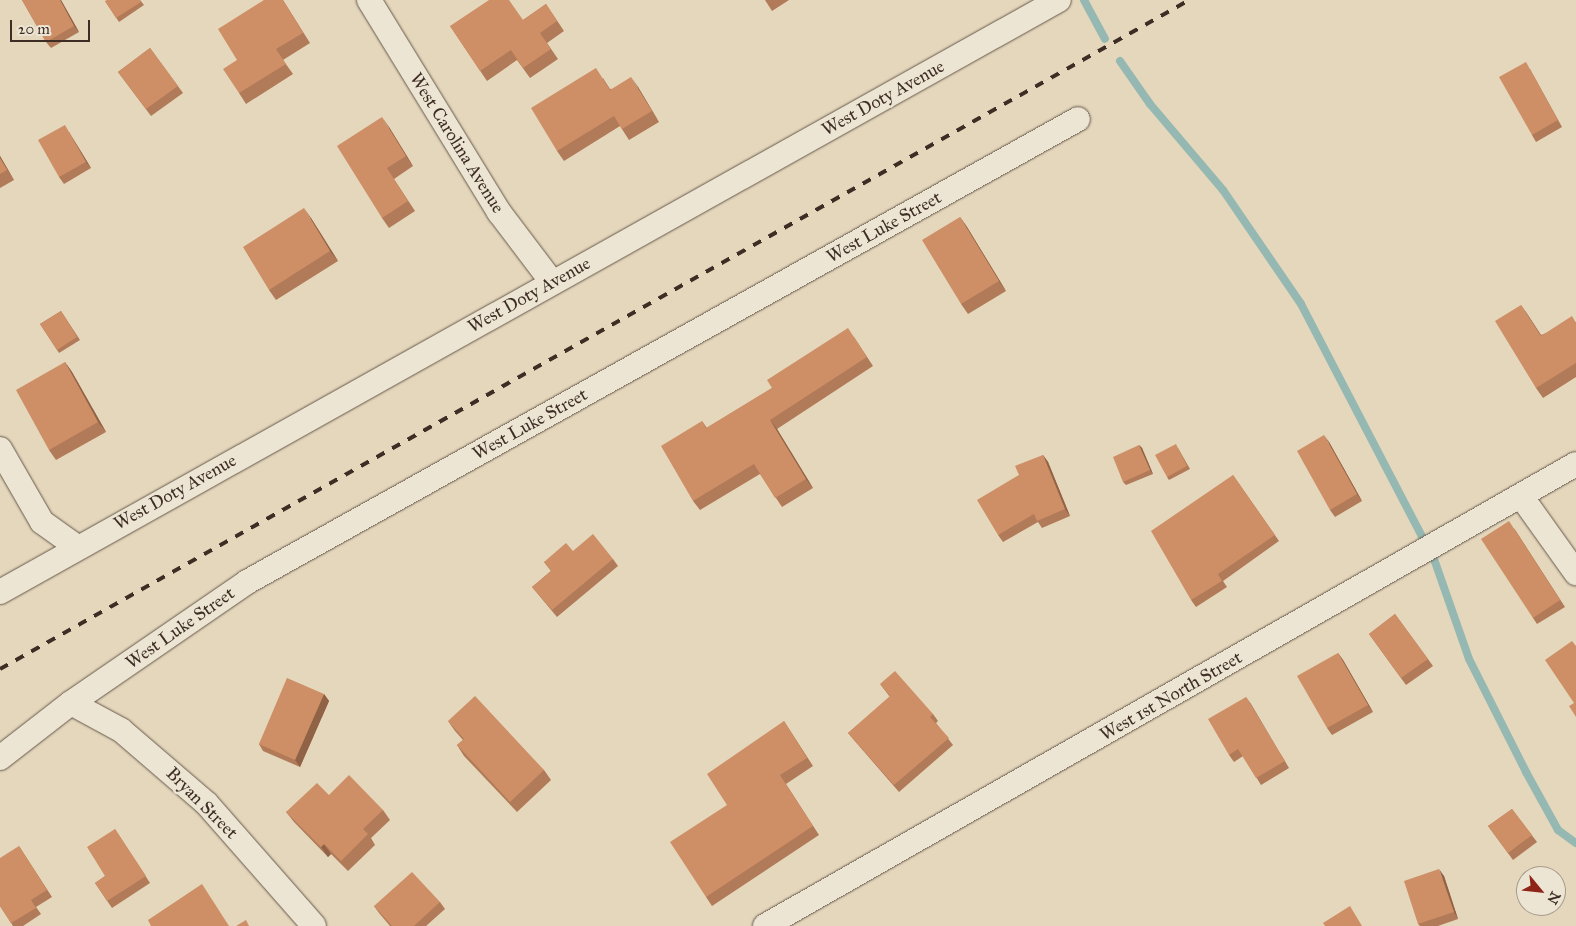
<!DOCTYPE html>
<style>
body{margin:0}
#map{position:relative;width:1576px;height:926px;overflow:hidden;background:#e4d7bc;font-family:"IM FELL Great Primer",serif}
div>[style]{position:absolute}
.stream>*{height:8px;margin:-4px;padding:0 4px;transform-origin:4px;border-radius:4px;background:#95b9b2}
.roads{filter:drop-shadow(0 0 1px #67584a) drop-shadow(0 0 1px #67584a)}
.street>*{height:24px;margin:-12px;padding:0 12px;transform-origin:12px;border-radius:12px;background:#ede5d3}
.rail>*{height:4px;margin-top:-2px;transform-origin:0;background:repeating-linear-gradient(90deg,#3d2d24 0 9px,transparent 0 18px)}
.wall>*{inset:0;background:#b17a58}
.shaded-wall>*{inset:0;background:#906347}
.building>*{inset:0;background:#ce8e66}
span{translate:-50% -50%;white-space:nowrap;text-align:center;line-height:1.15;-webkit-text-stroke:5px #ede5d3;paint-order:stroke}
.street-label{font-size:18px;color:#3d2d24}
.north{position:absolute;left:1516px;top:866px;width:50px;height:50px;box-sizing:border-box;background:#ede5d3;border:1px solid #a79b8d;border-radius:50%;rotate:118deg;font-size:14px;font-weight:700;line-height:20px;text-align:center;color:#3d2d24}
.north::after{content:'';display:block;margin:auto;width:18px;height:22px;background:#8f2418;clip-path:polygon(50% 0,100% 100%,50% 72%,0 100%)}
.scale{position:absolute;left:10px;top:20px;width:80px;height:22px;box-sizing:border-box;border:2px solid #3d2d24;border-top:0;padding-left:6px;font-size:15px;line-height:18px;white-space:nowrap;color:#3d2d24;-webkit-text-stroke:4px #ede5d3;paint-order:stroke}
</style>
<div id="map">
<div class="stream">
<i style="left:1084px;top:0;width:44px;rotate:61.7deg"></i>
<i style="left:1120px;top:61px;width:52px;rotate:55.1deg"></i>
<i style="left:1150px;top:104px;width:113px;rotate:49.7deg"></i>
<i style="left:1223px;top:190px;width:138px;rotate:55.6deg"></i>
<i style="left:1301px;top:304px;width:288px;rotate:62.5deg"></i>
<i style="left:1434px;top:559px;width:106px;rotate:70.7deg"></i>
<i style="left:1469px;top:659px;width:127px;rotate:63.2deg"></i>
<i style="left:1526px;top:772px;width:66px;rotate:61.1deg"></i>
<i style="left:1558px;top:830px;width:22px;rotate:36deg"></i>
</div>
<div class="roads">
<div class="street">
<i style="left:369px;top:0;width:249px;rotate:58.5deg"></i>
<i style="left:499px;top:212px;width:88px;rotate:52.9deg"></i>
<i style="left:0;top:449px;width:84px;rotate:60.1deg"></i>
<i style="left:42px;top:522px;width:43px;rotate:35.5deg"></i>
<i style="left:1521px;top:496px;width:95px;rotate:54.5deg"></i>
<i style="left:0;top:592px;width:1213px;rotate:-29.21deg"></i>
<i style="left:71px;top:703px;width:57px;rotate:28.4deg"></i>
<i style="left:121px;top:730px;width:113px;rotate:40.7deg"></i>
<i style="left:207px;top:804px;width:162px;rotate:48.7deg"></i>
<i style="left:0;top:758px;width:90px;rotate:-37.8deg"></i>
<i style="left:71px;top:703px;width:214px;rotate:-34.5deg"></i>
<i style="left:247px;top:582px;width:951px;rotate:-29.12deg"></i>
<i style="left:765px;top:926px;width:933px;rotate:-29.67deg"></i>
</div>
</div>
<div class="rail">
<i style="left:0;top:669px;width:1364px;rotate:-29.36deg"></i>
</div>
<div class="wall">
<i style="clip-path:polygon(22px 0,61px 0,79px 32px,51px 48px,46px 42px)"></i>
<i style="clip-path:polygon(140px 0,144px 5px,119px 22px,105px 1px)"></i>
<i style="clip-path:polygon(264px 0,283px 0,310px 43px,283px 60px,293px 74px,246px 104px,239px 93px,237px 60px)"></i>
<i style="clip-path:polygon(765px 0,789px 0,772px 11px)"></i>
<i style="clip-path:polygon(546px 4px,564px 31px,547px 43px,558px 59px,530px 78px,517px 60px,487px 81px,450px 26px,523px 20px)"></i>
<i style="clip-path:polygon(150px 48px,183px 93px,151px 116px,118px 72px)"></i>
<i style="clip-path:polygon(1530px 69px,1562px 127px,1536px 142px,1532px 135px)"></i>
<i style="clip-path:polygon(603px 78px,610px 89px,638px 87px,659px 122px,629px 140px,620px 126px,564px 161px,557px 151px)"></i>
<i style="clip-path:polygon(389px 127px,413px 166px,394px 179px,415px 211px,389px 228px,382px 218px)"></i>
<i style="clip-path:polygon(69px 132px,91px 168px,64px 184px,59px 177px)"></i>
<i style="clip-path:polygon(0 156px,14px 180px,0 188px)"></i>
<i style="clip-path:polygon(960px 217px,967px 227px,1006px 291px,968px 314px,961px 304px)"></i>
<i style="clip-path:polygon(311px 218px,338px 261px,276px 300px,269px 290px)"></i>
<i style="clip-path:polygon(1521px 305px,1541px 335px,1576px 322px,1576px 377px,1543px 398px,1536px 388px)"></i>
<i style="clip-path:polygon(61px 311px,80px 340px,59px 353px,40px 324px)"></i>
<i style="clip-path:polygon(854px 337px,873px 366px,777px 429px,813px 488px,782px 507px,760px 474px,700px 510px,693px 501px,702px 421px,707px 428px,772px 388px)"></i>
<i style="clip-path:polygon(65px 362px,72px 372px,106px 432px,56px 460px,49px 450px)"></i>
<i style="clip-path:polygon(1329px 442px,1362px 501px,1335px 517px,1330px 510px)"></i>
<i style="clip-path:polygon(1139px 445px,1142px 448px,1153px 474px,1126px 485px,1123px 482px)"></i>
<i style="clip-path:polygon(1178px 448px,1190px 469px,1169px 480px,1167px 477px)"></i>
<i style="clip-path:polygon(1043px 455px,1048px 462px,1070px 516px,1042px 528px,1038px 522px,1003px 542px,998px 535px,1019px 475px)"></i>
<i style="clip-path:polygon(1233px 475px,1279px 541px,1223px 581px,1227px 587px,1196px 607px,1191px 600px)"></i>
<i style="clip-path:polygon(1514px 528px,1565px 607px,1537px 624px,1533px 618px)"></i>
<i style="clip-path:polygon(573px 551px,613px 559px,618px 566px,557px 617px,532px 587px,551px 571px,544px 562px)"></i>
<i style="clip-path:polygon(1395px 614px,1433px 666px,1406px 685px,1369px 634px)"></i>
<i style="clip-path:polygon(1338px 653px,1343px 660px,1373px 712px,1332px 735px,1327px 728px)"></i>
<i style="clip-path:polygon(880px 684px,933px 714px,938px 721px,936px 723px,953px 745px,899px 792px,853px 739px,848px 733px,890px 697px)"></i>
<i style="clip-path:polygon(324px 694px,329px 701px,300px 767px,263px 751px,259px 744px)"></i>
<i style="clip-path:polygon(1246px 697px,1289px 768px,1261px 785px,1243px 756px,1234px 762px,1229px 755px)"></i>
<i style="clip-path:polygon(448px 721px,544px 770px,551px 780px,517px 812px,464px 756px,457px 745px,463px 740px,455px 731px)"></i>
<i style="clip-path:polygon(784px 721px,813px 766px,786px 784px,819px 835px,712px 906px,706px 897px,727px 805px)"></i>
<i style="clip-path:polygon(329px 795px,383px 810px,390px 820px,371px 838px,375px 845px,348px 871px,331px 854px,328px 857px,294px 822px,286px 812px)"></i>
<i style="clip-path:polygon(1512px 809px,1537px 842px,1513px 860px,1488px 826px)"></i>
<i style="clip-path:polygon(115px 829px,150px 883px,112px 908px,95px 883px,105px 876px)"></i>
<i style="clip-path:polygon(19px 846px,52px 897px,36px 907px,41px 914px,23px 926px,13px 926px,0 906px)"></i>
<i style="clip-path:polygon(1444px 876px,1458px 919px,1438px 926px,1420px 926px,1418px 924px)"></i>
<i style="clip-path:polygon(440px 902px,445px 909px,426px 926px,390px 926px,379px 913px,374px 906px)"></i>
</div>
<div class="shaded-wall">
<i style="clip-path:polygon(60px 0,61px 0,79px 32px,74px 26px)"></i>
<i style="clip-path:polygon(631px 77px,638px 87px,659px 122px,652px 111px)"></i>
<i style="clip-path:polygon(382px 117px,389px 127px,413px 166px,406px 156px)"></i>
<i style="clip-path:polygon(65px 125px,69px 132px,91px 168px,86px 162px)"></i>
<i style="clip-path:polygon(0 156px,14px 180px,0 158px)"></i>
<i style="clip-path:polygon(304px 208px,311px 218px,338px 261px,330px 251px)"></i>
<i style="clip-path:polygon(960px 217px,967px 227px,1006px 291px,999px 281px)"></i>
<i style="clip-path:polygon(1521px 305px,1528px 315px,1548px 346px,1541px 336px)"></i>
<i style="clip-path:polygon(65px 362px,72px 372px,106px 432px,98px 422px)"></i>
<i style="clip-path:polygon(770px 420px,777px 429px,813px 488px,806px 479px)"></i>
<i style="clip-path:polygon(1324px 435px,1329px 442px,1362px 501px,1357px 494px)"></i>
<i style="clip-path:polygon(1139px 445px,1142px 448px,1153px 474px,1150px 470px)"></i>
<i style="clip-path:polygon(1043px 455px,1048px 462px,1070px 516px,1065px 509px)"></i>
<i style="clip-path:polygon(1338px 653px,1343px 660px,1373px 712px,1368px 705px)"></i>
<i style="clip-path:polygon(324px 694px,329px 701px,300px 767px,295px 760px)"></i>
<i style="clip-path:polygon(1246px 697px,1251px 704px,1289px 768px,1285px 761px)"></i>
<i style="clip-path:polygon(324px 844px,331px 854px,328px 857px,321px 847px)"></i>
<i style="clip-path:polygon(1439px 869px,1444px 876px,1458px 919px,1454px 912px)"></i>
</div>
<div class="building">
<i style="clip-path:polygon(22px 0,60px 0,74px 26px,46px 42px)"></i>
<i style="clip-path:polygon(107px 0,140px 0,141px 2px,116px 18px,105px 1px)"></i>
<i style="clip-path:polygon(264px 0,283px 0,303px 33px,276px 49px,286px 64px,239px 93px,223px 69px,237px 60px,218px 29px)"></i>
<i style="clip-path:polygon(489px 0,509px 0,523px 20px,546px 4px,557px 21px,540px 33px,551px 49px,523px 68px,511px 50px,480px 71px,450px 26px)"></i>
<i style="clip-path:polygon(150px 48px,178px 86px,146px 109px,118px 72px)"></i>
<i style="clip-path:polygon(1526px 62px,1558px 120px,1532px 135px,1499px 77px)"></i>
<i style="clip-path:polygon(596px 68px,610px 90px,631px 77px,652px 111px,622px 129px,614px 116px,557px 151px,531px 108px)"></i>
<i style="clip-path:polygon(382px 117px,406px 156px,387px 168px,408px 201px,382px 218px,337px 146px)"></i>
<i style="clip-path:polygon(65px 125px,86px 162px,59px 177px,38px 140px)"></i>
<i style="clip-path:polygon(0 158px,7px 170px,0 174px)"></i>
<i style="clip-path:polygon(304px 208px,330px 251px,269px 290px,243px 247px)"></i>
<i style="clip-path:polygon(960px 217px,999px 281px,961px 304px,922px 240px)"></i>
<i style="clip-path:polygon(1521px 305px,1541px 336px,1572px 316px,1576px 323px,1576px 363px,1536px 388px,1495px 321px)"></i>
<i style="clip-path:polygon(61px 311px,77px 337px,57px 350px,40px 324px)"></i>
<i style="clip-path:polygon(848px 328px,867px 357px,770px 420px,806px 479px,775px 498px,754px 464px,693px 501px,661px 446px,702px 421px,706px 428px,772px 388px,767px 380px)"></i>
<i style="clip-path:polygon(65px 362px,98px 422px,49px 450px,16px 390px)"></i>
<i style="clip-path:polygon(1324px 435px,1357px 494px,1330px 510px,1297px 451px)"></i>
<i style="clip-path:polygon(1176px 444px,1187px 466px,1167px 477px,1155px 455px)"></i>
<i style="clip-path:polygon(1139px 445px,1150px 470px,1123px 482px,1113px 457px)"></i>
<i style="clip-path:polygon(1043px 455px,1065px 509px,1037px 521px,1034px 514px,998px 535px,977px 500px,1019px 475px,1015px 466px)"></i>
<i style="clip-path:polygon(1233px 475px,1275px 535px,1218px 574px,1222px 581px,1191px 600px,1151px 531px)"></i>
<i style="clip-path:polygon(1509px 521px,1560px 600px,1533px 618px,1481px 539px)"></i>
<i style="clip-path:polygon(593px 534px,613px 559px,552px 610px,532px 587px,551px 571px,544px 562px,566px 543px,573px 551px)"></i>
<i style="clip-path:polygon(1395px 614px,1428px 659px,1401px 678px,1369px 634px)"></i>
<i style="clip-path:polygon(1572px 641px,1576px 646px,1576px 717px,1569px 706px,1574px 703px,1545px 660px)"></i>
<i style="clip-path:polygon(1338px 653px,1368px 705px,1327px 728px,1297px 676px)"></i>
<i style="clip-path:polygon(895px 671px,933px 714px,930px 717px,949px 738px,894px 785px,848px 733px,890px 696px,880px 684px)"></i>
<i style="clip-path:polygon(287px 678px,324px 694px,295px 760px,259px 744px)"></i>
<i style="clip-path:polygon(475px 696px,544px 770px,510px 802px,457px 745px,464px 739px,448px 721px)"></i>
<i style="clip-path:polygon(1246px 697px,1285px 761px,1256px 778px,1238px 749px,1229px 755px,1208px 719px)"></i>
<i style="clip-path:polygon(784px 721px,807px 758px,780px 775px,813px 826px,706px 897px,670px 842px,727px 805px,707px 774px)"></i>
<i style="clip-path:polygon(349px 775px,383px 810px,363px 829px,368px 834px,341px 861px,324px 844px,321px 847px,286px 812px,317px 783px,329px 795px)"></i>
<i style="clip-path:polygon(1512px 809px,1532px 835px,1508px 853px,1488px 826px)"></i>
<i style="clip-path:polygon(115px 829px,146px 876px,107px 901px,95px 883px,105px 876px,87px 847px)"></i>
<i style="clip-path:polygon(19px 846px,47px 890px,31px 900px,36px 908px,11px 923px,0 906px,0 858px)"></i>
<i style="clip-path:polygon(1439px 869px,1454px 912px,1418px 924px,1404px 881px)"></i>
<i style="clip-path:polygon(412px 872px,440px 902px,414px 926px,392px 926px,374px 906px)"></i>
<i style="clip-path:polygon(202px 884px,229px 926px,151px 926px,148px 920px)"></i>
<i style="clip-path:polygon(1350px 906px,1362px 926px,1325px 926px,1323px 923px)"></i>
<i style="clip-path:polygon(246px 920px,249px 926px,236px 926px)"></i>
</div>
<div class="street-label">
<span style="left:883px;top:98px;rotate:-29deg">West Doty Avenue</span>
<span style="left:457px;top:143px;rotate:58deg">West Carolina Avenue</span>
<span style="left:884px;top:227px;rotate:-29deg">West Luke Street</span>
<span style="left:529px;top:295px;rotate:-29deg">West Doty Avenue</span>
<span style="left:530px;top:424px;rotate:-29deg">West Luke Street</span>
<span style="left:175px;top:492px;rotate:-29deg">West Doty Avenue</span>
<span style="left:180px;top:628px;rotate:-35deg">West Luke Street</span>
<span style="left:1171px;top:696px;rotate:-30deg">West 1st North Street</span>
<span style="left:202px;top:803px;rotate:45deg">Bryan Street</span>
</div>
<div class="north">N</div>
<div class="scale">20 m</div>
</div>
